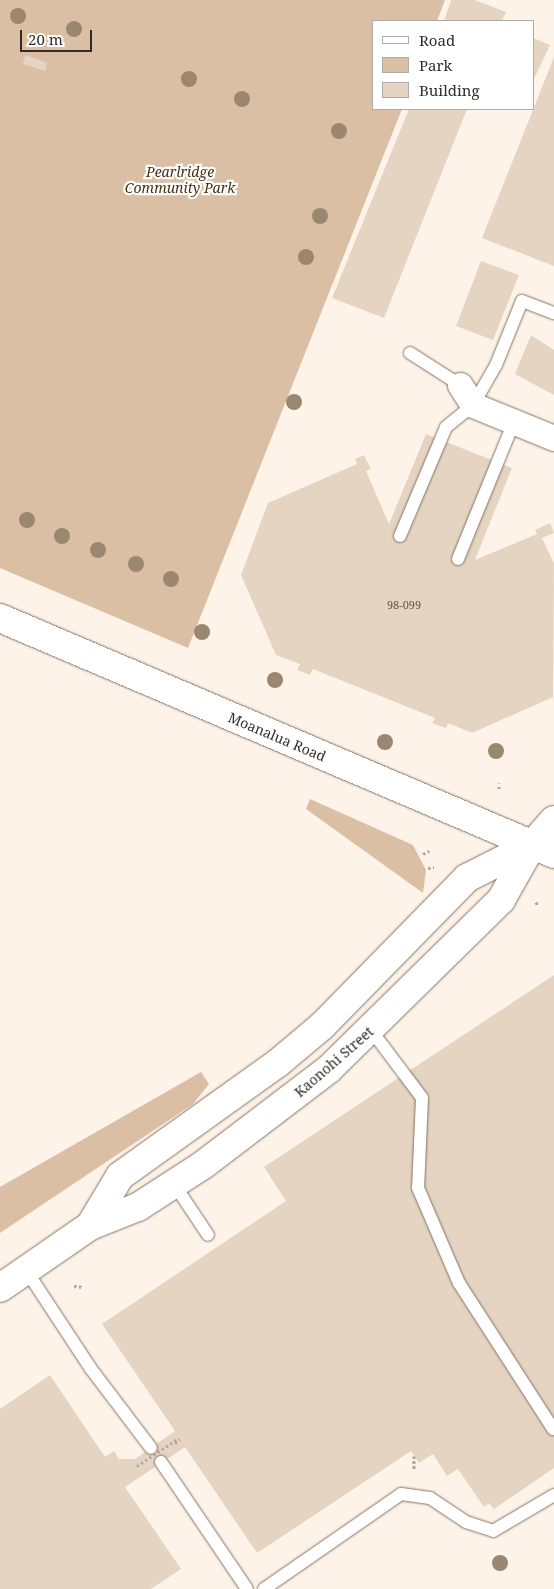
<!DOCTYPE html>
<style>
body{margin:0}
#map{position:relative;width:554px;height:1589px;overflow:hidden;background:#fef3e8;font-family:"Noto Serif",serif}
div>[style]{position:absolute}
.green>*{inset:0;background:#dabfa4}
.building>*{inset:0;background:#e5d4c2}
.path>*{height:3px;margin-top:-1.5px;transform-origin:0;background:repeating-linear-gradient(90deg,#aea49b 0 2.5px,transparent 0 5px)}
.roads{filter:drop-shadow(0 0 1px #847464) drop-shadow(0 0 1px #847464)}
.service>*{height:12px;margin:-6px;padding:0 6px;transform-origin:6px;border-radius:6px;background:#fff}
.minor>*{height:25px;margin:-12.5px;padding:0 12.5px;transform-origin:12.5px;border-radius:12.5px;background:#fff}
.tertiary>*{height:28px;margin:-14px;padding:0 14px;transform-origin:14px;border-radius:14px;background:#fff}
.secondary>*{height:28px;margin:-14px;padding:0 14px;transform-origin:14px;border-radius:14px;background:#fff}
.path-bridge>*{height:3px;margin-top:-1.5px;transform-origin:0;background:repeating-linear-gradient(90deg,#aea49b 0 2.5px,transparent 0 5px)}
.trees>*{width:16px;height:16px;margin:-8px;border-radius:50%;background:#9b8770}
span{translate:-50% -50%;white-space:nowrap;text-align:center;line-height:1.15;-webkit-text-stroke:4.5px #fff;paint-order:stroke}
.number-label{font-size:11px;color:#60574d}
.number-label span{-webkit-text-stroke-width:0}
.park-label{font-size:14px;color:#4a2e0d;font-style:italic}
.street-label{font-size:14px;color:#342d26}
.legend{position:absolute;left:372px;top:20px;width:162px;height:90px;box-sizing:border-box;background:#fff;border:1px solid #aeaba8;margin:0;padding:6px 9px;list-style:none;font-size:15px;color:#342d26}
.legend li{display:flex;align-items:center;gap:10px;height:25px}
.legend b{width:25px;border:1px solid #aeaba8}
.scale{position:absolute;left:20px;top:30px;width:72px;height:22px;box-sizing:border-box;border:2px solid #342d26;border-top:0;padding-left:6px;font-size:15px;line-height:18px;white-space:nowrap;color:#342d26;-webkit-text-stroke:4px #fff;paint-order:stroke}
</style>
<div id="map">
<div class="green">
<i style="clip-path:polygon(0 0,445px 0,437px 21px,373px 21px,373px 109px,402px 109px,188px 648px,0 568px)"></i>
<i style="clip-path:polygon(310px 799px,413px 845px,426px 870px,423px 893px,306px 809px)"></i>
<i style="clip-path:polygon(201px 1072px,209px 1084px,193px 1104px,0 1233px,0 1187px)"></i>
</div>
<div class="building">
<i style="clip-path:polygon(451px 0,475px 0,506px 12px,502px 21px,444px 21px)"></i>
<i style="clip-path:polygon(533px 38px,550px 45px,535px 77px,533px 76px)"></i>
<i style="clip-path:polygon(25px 55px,47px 63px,45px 71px,23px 64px)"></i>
<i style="clip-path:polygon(554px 57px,554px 266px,482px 238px)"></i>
<i style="clip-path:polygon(409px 109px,467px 109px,384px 318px,332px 298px)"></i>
<i style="clip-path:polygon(481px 261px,519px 275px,493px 340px,456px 326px)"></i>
<i style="clip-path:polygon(531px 335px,554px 350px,554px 395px,515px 374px)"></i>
<i style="clip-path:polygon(426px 434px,512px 468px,475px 560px,537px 534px,535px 530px,550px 523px,554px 533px,542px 538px,554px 564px,553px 697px,472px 733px,448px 723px,446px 728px,432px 723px,435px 718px,313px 669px,310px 675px,297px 670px,300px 664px,276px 655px,241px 575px,268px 503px,357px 464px,355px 459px,364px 455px,371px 469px,366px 471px,389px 524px)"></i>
<i style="clip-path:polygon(554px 975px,554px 1468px,494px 1509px,489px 1503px,484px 1507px,458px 1469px,447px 1476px,433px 1454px,419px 1463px,411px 1451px,257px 1553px,185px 1447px,125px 1487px,181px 1569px,151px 1589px,0 1589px,0 1409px,50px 1375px,105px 1457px,114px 1451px,119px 1459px,135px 1459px,175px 1431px,102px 1324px,286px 1201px,264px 1167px)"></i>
</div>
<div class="path">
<i style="left:499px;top:789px;width:6px;rotate:-90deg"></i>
<i style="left:423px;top:854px;width:7px;rotate:-27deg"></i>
<i style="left:428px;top:868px;width:6px;rotate:-9deg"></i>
<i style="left:536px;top:902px;width:4px;rotate:63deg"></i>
<i style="left:74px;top:1286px;width:8px;rotate:7deg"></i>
<i style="left:175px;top:1443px;width:6px;rotate:-39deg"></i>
<i style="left:414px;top:1456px;width:13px;rotate:90deg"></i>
</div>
<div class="roads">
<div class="service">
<i style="left:410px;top:353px;width:59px;rotate:32.6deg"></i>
<i style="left:400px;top:536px;width:118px;rotate:-67.1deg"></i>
<i style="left:446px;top:427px;width:35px;rotate:-39deg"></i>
<i style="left:473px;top:405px;width:46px;rotate:-60.1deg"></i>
<i style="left:496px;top:365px;width:69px;rotate:-67.9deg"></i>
<i style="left:522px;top:301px;width:34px;rotate:21deg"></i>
<i style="left:458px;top:559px;width:148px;rotate:-67.8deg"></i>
<i style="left:371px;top:1030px;width:85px;rotate:53.1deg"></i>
<i style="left:422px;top:1098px;width:90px;rotate:92.5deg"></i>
<i style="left:418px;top:1188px;width:103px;rotate:66.7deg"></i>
<i style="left:459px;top:1283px;width:174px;rotate:57.2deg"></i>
<i style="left:174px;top:1184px;width:61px;rotate:56.3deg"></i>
<i style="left:26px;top:1270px;width:118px;rotate:56.7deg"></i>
<i style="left:91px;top:1369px;width:99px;rotate:52.8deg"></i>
<i style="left:161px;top:1462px;width:153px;rotate:55.9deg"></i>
<i style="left:264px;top:1589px;width:167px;rotate:-34.7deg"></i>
<i style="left:401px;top:1494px;width:29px;rotate:8deg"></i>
<i style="left:430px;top:1498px;width:43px;rotate:33.7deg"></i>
<i style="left:466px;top:1522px;width:28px;rotate:18deg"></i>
<i style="left:493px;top:1531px;width:71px;rotate:-30.5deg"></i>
</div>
<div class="minor">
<i style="left:460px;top:385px;width:24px;rotate:57deg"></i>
<i style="left:473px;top:405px;width:87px;rotate:22.2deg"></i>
</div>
<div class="tertiary">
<i style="left:90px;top:1226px;width:58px;rotate:-59deg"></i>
<i style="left:120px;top:1176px;width:194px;rotate:-35.6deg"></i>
<i style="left:278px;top:1063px;width:57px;rotate:-40.1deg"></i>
<i style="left:322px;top:1026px;width:207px;rotate:-45.6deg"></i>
<i style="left:467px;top:878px;width:73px;rotate:-26.9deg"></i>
<i style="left:0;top:1288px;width:109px;rotate:-34.6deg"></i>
<i style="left:90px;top:1226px;width:52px;rotate:-21.6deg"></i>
<i style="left:138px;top:1207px;width:77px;rotate:-32.9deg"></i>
<i style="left:203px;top:1165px;width:158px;rotate:-37.3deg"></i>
<i style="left:329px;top:1069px;width:241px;rotate:-44.5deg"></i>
<i style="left:501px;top:900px;width:63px;rotate:-60.6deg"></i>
<i style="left:532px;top:845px;width:33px;rotate:-49deg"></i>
</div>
<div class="secondary">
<i style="left:0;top:618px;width:602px;rotate:23.07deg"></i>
</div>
</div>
<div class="path-bridge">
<i style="left:137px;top:1466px;width:50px;rotate:-33.7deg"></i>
</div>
<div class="trees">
<i style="left:18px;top:16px"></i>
<i style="left:74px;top:29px"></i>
<i style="left:189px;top:79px"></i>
<i style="left:242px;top:99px"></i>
<i style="left:339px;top:131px"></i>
<i style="left:320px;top:216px"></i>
<i style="left:306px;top:257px"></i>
<i style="left:294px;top:402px"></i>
<i style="left:27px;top:520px"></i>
<i style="left:62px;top:536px"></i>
<i style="left:98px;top:550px"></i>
<i style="left:136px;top:564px"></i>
<i style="left:171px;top:579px"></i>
<i style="left:202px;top:632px"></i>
<i style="left:275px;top:680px"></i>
<i style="left:385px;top:742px"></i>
<i style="left:496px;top:751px"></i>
<i style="left:500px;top:1563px"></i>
</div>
<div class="number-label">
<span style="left:404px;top:605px">98-099</span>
</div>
<div class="park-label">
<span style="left:180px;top:180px">Pearlridge<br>Community Park</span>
</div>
<div class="street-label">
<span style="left:277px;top:737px;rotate:23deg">Moanalua Road</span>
<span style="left:334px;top:1062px;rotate:-41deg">Kaonohi Street</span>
</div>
<ul class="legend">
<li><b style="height:6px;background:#fff"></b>Road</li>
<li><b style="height:14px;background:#dabfa4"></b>Park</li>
<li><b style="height:14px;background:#e5d4c2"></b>Building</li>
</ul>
<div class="scale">20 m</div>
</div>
